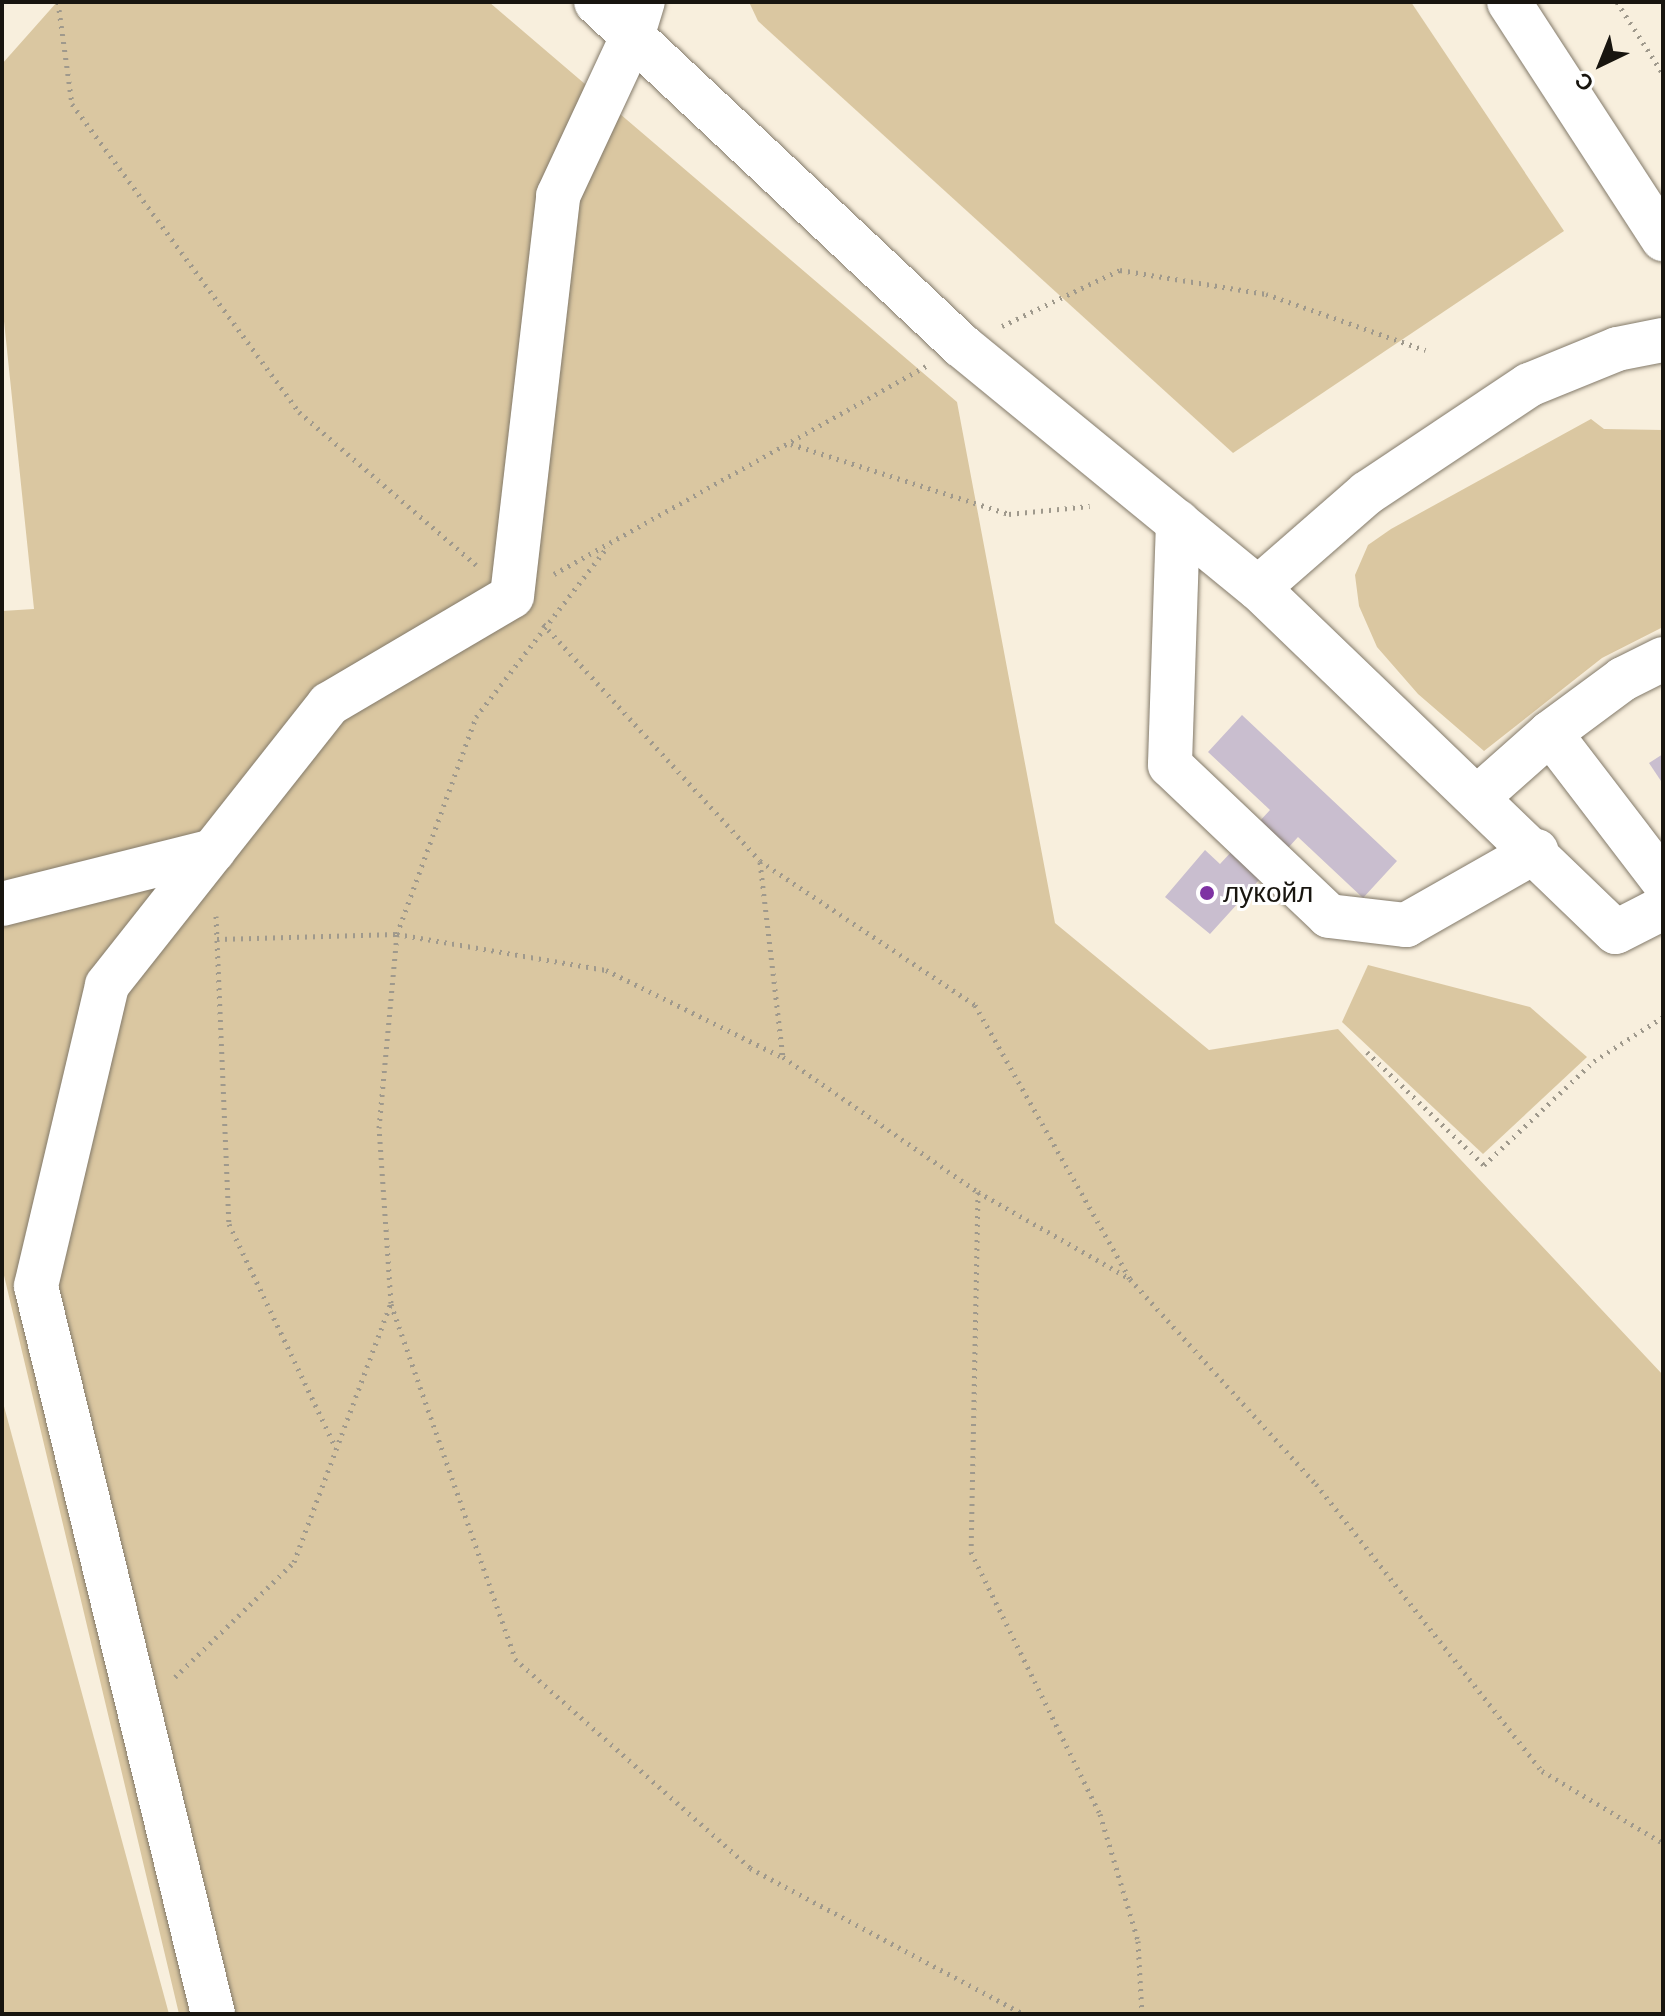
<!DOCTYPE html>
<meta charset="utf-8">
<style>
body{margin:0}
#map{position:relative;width:1665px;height:2016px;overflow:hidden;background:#f8efdd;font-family:Helvetica,sans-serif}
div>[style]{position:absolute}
.green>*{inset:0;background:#dac7a1}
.building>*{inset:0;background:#c9becf}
.path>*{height:5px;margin-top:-2.5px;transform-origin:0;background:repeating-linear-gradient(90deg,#9f998c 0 2px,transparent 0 8px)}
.roads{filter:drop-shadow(0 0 2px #837a6a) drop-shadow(0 0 2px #837a6a)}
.minor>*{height:44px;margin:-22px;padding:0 22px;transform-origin:22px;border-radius:22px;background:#fff}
.major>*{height:44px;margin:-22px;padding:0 22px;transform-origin:22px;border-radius:22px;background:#fff}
.dots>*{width:22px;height:22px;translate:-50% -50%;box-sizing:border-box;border:4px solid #fff;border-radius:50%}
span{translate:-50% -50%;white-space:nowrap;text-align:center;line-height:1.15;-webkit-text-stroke:6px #fff;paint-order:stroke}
.poi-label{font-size:28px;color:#18150f}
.left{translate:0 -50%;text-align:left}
.frame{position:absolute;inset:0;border:4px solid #18150f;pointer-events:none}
.north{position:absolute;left:1561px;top:24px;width:80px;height:80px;-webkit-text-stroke:6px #fff;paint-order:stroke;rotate:223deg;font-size:22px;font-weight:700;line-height:32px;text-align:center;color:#18150f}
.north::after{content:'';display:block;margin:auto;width:28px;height:36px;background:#18150f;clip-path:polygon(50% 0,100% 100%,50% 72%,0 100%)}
</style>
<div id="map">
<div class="green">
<i style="clip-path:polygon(57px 2px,489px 2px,957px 402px,1055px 923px,1209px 1050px,1338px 1029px,1663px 1375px,1663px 2014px,179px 2014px,2px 1267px,2px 611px,34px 609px,2px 302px,2px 64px)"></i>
<i style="clip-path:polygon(749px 2px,1411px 2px,1564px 231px,1233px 453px,758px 21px)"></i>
<i style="clip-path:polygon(1591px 419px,1604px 429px,1663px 430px,1663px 627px,1602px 658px,1484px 751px,1418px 694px,1377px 647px,1359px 606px,1355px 575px,1368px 545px,1391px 529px)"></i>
<i style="clip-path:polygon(1368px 965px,1530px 1007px,1587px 1057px,1483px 1154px,1342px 1022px)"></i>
<i style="clip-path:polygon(2px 1399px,169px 2014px,2px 2014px)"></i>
</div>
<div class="building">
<i style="clip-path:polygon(1242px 715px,1397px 861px,1363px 898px,1298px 837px,1210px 934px,1165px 897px,1205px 850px,1220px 864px,1270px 810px,1208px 752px)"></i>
<i style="clip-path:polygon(1663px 754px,1663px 784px,1649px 763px)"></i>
</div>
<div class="path">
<i style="left:58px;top:2px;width:103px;rotate:82.2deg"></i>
<i style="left:72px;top:104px;width:383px;rotate:53.6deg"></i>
<i style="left:299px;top:412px;width:234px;rotate:40.8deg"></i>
<i style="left:1617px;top:2px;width:85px;rotate:57.4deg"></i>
<i style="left:1002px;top:326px;width:131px;rotate:-25.4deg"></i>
<i style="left:1120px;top:270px;width:148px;rotate:9.3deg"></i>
<i style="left:1266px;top:294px;width:169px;rotate:19.4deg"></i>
<i style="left:791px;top:444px;width:229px;rotate:17.8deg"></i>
<i style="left:1009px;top:514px;width:81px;rotate:-5.6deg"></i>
<i style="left:554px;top:574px;width:426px;rotate:-29.2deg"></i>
<i style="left:543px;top:624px;width:321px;rotate:47.5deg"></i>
<i style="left:760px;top:861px;width:259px;rotate:33.8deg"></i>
<i style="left:975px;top:1005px;width:315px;rotate:60.5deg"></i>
<i style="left:1130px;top:1279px;width:277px;rotate:47.8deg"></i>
<i style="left:1316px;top:1484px;width:365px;rotate:51.8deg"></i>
<i style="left:1542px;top:1771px;width:141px;rotate:30.8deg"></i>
<i style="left:760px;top:862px;width:196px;rotate:83.3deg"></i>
<i style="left:783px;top:1057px;width:237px;rotate:34.7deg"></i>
<i style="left:978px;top:1192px;width:172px;rotate:29.7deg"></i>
<i style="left:216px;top:916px;width:308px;rotate:87.6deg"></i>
<i style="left:229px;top:1224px;width:248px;rotate:64.5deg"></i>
<i style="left:217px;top:939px;width:180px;rotate:-1.6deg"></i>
<i style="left:397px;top:934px;width:212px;rotate:9.8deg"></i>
<i style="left:606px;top:970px;width:196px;rotate:26.3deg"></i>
<i style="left:1367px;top:1052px;width:163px;rotate:44deg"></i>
<i style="left:1484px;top:1165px;width:151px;rotate:-43.4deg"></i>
<i style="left:1594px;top:1061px;width:82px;rotate:-32.5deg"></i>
<i style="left:978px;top:1192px;width:360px;rotate:91.1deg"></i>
<i style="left:971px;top:1552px;width:292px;rotate:63.8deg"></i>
<i style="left:1100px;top:1814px;width:133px;rotate:73.3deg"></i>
<i style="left:1138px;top:1941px;width:73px;rotate:86.9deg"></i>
<i style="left:391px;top:1304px;width:376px;rotate:70.7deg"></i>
<i style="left:515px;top:1659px;width:314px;rotate:41.6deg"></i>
<i style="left:750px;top:1868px;width:310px;rotate:28.1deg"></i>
<i style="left:175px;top:1677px;width:165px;rotate:-44deg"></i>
<i style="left:294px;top:1562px;width:277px;rotate:-69.5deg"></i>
<i style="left:391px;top:1303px;width:175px;rotate:-93.9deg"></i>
<i style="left:379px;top:1128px;width:195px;rotate:-84.7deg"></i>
<i style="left:397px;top:934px;width:231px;rotate:-70deg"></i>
<i style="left:476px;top:717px;width:216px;rotate:-52.3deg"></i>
</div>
<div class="roads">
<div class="minor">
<i style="left:596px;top:2px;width:502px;rotate:43.23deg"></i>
<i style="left:962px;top:346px;width:382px;rotate:39.3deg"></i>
<i style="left:1258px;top:588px;width:496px;rotate:43.9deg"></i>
<i style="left:1616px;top:932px;width:53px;rotate:-27.1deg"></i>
<i style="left:1178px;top:522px;width:243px;rotate:91.9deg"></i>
<i style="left:1170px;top:765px;width:219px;rotate:43.5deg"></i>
<i style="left:1329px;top:916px;width:78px;rotate:6.7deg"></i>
<i style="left:1406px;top:925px;width:150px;rotate:-29.6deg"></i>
<i style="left:1258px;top:588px;width:145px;rotate:-41.1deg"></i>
<i style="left:1367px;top:493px;width:195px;rotate:-33.7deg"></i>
<i style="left:1529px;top:385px;width:95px;rotate:-22.2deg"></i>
<i style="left:1617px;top:349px;width:47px;rotate:-11.1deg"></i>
<i style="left:1550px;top:733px;width:186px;rotate:52.6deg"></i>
<i style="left:1479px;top:796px;width:95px;rotate:-41.6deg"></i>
<i style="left:1550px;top:733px;width:91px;rotate:-36.5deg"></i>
<i style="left:1623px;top:679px;width:45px;rotate:-26.6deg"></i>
<i style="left:2px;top:904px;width:218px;rotate:-14.1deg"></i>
<i style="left:213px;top:2014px;width:749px;rotate:-103.67deg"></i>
<i style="left:36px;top:1286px;width:309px;rotate:-76.7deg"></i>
<i style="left:107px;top:985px;width:358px;rotate:-51.7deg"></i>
<i style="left:329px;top:704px;width:212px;rotate:-30.5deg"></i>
<i style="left:512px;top:596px;width:403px;rotate:-83.4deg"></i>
<i style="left:558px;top:196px;width:175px;rotate:-65deg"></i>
<i style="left:632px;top:37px;width:37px;rotate:-73deg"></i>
</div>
<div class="major">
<i style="left:1509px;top:2px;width:283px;rotate:57deg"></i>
</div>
</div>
<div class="dots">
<i style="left:1207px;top:893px;background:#7e32a3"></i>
</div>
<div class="poi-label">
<span class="left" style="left:1223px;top:893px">лукойл</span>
</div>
<div class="frame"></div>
<div class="north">С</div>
</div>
